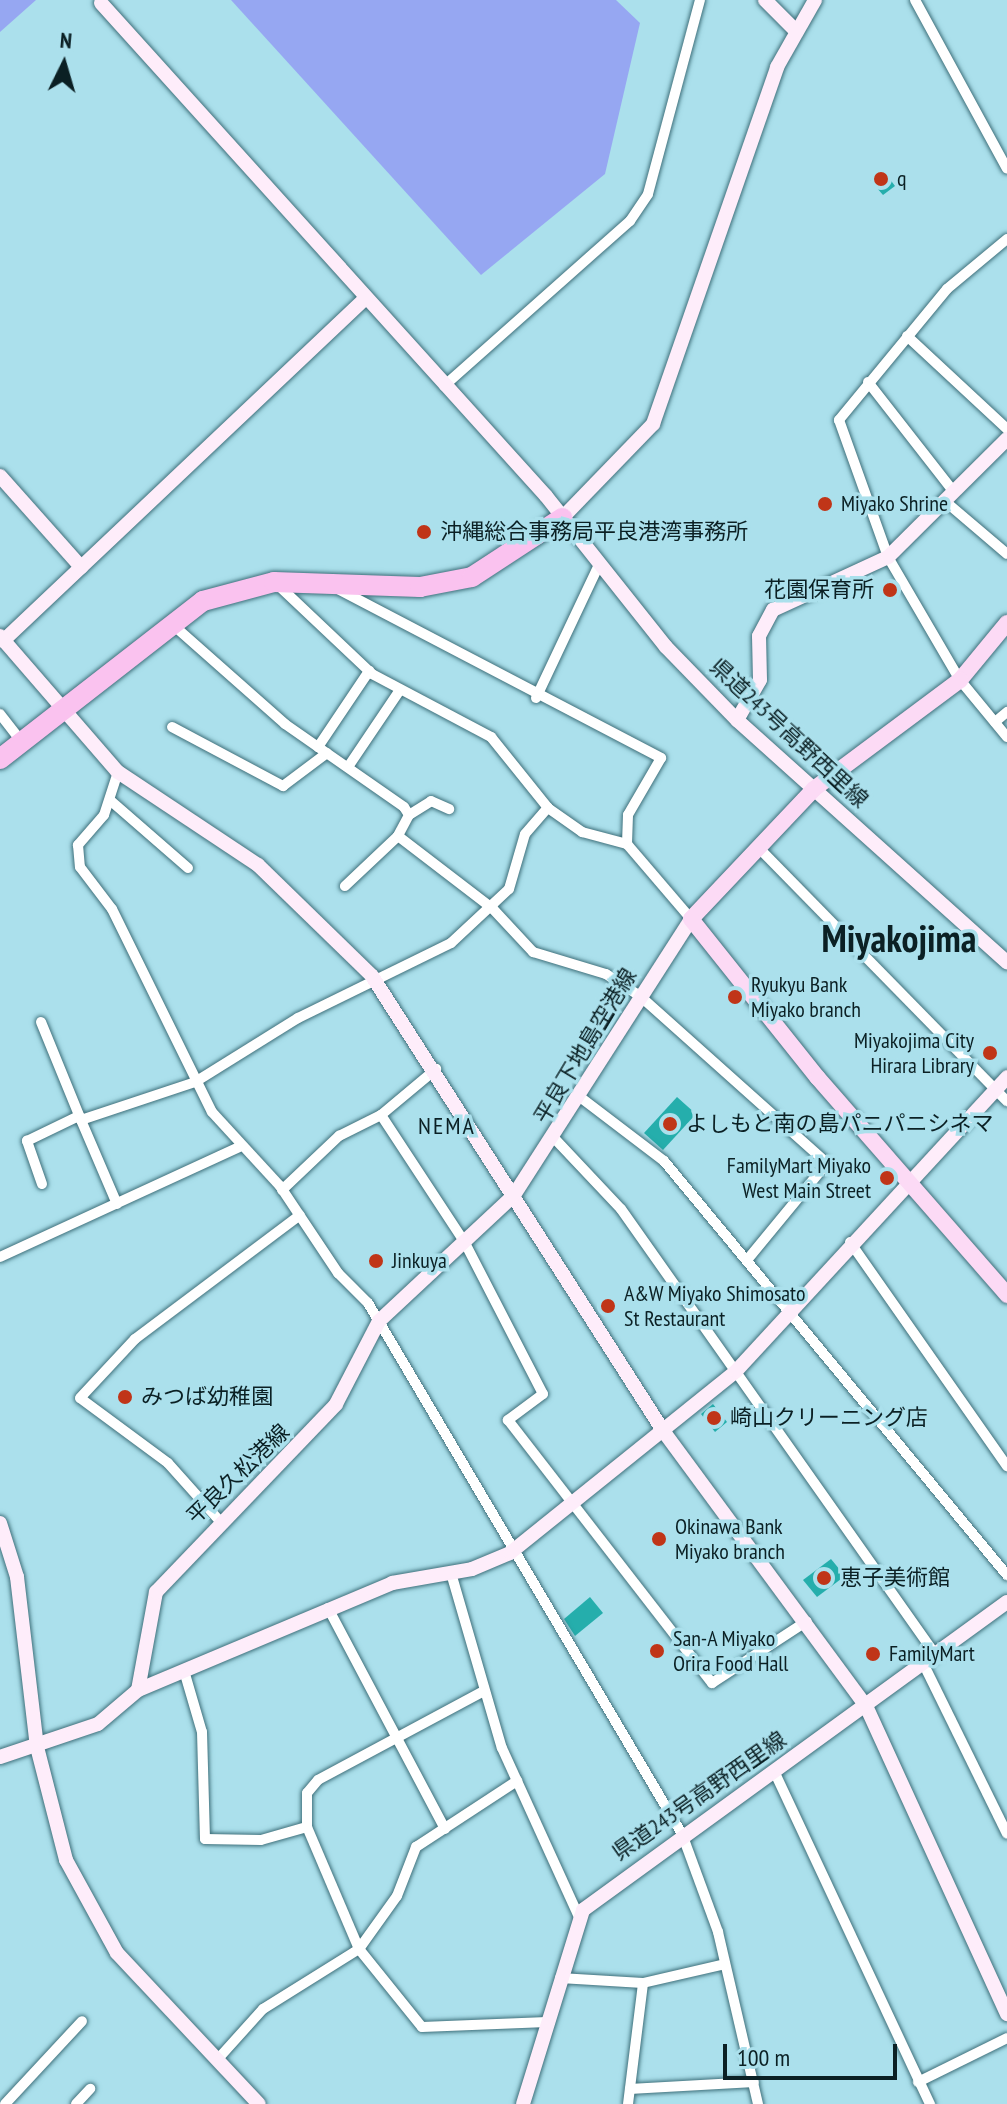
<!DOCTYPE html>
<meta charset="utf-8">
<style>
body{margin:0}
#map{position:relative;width:1007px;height:2104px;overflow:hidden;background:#abe0ec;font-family:"PT Sans Narrow","Noto Sans JP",sans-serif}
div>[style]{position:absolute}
.water>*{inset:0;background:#96a7f2}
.building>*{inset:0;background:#25aeac}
.roads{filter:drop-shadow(0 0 2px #3f707b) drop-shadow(0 0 2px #3f707b)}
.street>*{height:10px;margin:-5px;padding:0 5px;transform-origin:5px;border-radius:5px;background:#fff}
.secondary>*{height:14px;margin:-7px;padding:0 7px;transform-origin:7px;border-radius:7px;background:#feedfa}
.primary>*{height:16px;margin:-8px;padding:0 8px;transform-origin:8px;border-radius:8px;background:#fcdaf5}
.highway>*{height:20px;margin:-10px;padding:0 10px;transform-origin:10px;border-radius:10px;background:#fac2ef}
.dots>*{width:22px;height:22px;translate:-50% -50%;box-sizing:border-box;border:4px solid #abe0ec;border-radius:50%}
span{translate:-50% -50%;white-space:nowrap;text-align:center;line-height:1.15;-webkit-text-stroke:7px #abe0ec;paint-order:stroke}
.poi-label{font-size:22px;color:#0b2024}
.left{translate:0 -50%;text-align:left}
.right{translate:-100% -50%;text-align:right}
.street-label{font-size:22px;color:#0b2024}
.neighbourhood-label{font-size:24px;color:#0b2024;letter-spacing:2px}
.town-label{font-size:38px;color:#0b2024;font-weight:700}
.north{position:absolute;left:24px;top:24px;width:80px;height:80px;-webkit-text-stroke:6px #abe0ec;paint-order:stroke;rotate:5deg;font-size:22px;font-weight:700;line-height:32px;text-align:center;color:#0b2024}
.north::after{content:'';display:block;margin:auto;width:28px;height:36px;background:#0b2024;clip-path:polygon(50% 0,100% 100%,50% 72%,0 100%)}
.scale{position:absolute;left:723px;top:2044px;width:174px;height:36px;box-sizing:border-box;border:4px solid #0b2024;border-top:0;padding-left:10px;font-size:24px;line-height:28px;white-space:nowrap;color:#0b2024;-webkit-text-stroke:6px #abe0ec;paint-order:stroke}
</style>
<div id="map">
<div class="water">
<i style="clip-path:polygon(0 0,36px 0,0 32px)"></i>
<i style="clip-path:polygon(231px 0,616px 0,640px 23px,605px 174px,481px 275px)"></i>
</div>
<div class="building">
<i style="clip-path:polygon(883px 170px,895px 186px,883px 195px,870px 180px)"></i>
<i style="clip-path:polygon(677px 1097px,696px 1114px,663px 1150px,644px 1133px)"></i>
<i style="clip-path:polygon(713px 1404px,727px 1422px,715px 1432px,701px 1414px)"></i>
<i style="clip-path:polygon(831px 1559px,845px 1576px,817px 1597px,803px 1580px)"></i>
<i style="clip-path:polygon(590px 1597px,603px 1613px,575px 1636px,564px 1619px)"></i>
</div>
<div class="roads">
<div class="street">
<i style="left:915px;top:0;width:192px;rotate:61.4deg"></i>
<i style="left:1007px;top:239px;width:78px;rotate:140.2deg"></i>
<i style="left:947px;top:289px;width:170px;rotate:129.5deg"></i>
<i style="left:839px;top:420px;width:145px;rotate:70.3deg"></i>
<i style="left:888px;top:557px;width:143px;rotate:59.7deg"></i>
<i style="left:960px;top:680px;width:74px;rotate:50.5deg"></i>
<i style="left:907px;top:336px;width:137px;rotate:42.9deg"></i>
<i style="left:868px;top:382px;width:140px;rotate:52deg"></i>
<i style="left:444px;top:386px;width:249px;rotate:-41.6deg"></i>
<i style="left:630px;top:221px;width:32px;rotate:-56deg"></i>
<i style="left:648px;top:194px;width:201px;rotate:-75deg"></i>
<i style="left:946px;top:502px;width:80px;rotate:40.4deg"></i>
<i style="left:278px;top:585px;width:129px;rotate:43.4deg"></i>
<i style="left:372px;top:674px;width:135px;rotate:27.9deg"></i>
<i style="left:491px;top:737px;width:91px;rotate:51.2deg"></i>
<i style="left:548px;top:808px;width:42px;rotate:35.2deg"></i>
<i style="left:582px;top:832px;width:47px;rotate:14.9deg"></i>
<i style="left:627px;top:844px;width:99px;rotate:49.5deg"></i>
<i style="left:336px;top:588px;width:367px;rotate:27.6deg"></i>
<i style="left:661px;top:758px;width:66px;rotate:120.1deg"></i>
<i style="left:628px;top:815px;width:29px;rotate:92deg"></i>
<i style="left:172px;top:624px;width:151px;rotate:41.5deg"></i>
<i style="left:285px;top:724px;width:145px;rotate:34.9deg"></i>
<i style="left:404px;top:807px;width:9px;rotate:58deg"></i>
<i style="left:409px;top:815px;width:24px;rotate:118deg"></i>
<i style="left:398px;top:836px;width:73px;rotate:136.7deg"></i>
<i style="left:536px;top:698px;width:147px;rotate:-64.7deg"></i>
<i style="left:0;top:714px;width:36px;rotate:52deg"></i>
<i style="left:995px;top:722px;width:16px;rotate:-40deg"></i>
<i style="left:172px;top:727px;width:126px;rotate:28deg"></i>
<i style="left:283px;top:786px;width:55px;rotate:-36.9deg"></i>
<i style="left:318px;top:747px;width:92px;rotate:-56.1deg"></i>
<i style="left:348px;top:767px;width:93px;rotate:-56deg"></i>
<i style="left:118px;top:772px;width:45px;rotate:108deg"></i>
<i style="left:104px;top:815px;width:40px;rotate:131deg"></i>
<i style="left:78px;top:845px;width:22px;rotate:85deg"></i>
<i style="left:80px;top:867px;width:53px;rotate:52.7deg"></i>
<i style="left:112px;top:909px;width:226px;rotate:63.8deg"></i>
<i style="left:212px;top:1112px;width:100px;rotate:47.4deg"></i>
<i style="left:280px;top:1186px;width:105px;rotate:56.3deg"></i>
<i style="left:338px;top:1273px;width:42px;rotate:45deg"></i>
<i style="left:368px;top:1303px;width:617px;rotate:59.4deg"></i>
<i style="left:682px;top:1834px;width:104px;rotate:69.8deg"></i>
<i style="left:718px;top:1932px;width:177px;rotate:76.9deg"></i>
<i style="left:111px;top:801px;width:102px;rotate:41deg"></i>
<i style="left:409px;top:815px;width:26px;rotate:-32deg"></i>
<i style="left:431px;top:801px;width:20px;rotate:24deg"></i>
<i style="left:398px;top:836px;width:120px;rotate:37.5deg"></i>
<i style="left:493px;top:909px;width:59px;rotate:47.1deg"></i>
<i style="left:533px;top:952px;width:76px;rotate:16.8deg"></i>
<i style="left:606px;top:974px;width:40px;rotate:32.9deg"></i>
<i style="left:640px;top:996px;width:251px;rotate:41.8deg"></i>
<i style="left:827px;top:1163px;width:126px;rotate:129.5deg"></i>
<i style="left:758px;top:847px;width:356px;rotate:45.6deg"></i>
<i style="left:41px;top:1022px;width:106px;rotate:67.8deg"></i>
<i style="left:580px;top:1097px;width:106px;rotate:37.3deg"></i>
<i style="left:664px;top:1161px;width:538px;rotate:50.36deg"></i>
<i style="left:381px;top:1115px;width:153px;rotate:56.7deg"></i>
<i style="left:465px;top:1243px;width:170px;rotate:62.7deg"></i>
<i style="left:543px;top:1394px;width:44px;rotate:143.4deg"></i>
<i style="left:508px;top:1420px;width:333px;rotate:52.2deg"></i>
<i style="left:712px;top:1683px;width:113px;rotate:-33.1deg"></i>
<i style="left:555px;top:1139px;width:96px;rotate:46.7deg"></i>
<i style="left:621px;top:1209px;width:545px;rotate:54.79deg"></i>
<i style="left:42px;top:1184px;width:46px;rotate:-109.2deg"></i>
<i style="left:27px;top:1141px;width:58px;rotate:-25.7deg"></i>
<i style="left:282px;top:1190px;width:79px;rotate:-43.5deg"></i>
<i style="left:339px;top:1136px;width:47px;rotate:-26.6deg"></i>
<i style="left:381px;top:1115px;width:72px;rotate:-39.9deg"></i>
<i style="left:117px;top:1204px;width:91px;rotate:-113.2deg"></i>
<i style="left:81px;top:1120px;width:120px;rotate:-18.4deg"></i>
<i style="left:195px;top:1082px;width:121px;rotate:-31.9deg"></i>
<i style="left:298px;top:1018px;width:170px;rotate:-26.1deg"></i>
<i style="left:451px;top:943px;width:79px;rotate:-43deg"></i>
<i style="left:509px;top:889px;width:57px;rotate:-73.8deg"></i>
<i style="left:525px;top:834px;width:35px;rotate:-49deg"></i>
<i style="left:850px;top:1242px;width:274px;rotate:55deg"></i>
<i style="left:0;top:1257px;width:263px;rotate:-24.7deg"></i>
<i style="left:218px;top:1519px;width:75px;rotate:-131.8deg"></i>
<i style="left:168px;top:1463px;width:109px;rotate:-143.5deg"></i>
<i style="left:80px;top:1398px;width:81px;rotate:-47deg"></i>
<i style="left:135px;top:1339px;width:206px;rotate:-36.9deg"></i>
<i style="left:451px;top:1573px;width:182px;rotate:73.8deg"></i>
<i style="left:502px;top:1748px;width:188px;rotate:65.5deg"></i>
<i style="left:328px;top:1608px;width:250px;rotate:62.1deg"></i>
<i style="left:924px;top:1665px;width:188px;rotate:63.8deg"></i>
<i style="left:185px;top:1674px;width:60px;rotate:73.7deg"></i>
<i style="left:202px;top:1732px;width:107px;rotate:88.4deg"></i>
<i style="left:205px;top:1839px;width:56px;rotate:1deg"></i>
<i style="left:261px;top:1840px;width:48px;rotate:-15.8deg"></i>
<i style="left:482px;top:1692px;width:186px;rotate:151.8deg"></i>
<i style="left:318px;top:1780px;width:17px;rotate:130deg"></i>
<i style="left:307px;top:1793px;width:34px;rotate:90deg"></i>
<i style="left:307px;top:1827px;width:133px;rotate:66.9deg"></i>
<i style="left:359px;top:1949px;width:100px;rotate:51.1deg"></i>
<i style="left:422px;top:2027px;width:125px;rotate:-2.3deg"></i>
<i style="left:774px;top:1771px;width:368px;rotate:64.9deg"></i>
<i style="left:560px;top:1978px;width:83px;rotate:3.4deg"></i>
<i style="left:643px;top:1983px;width:84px;rotate:-13deg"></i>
<i style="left:217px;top:2060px;width:69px;rotate:-48deg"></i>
<i style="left:263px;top:2009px;width:113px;rotate:-32deg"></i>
<i style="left:359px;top:1949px;width:65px;rotate:-54.4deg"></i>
<i style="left:397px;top:1896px;width:53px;rotate:-68.8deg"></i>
<i style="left:416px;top:1847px;width:121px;rotate:-33.2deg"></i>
<i style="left:918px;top:2082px;width:99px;rotate:-26.3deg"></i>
<i style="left:630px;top:2089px;width:124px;rotate:-3.2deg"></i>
<i style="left:5px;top:2104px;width:113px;rotate:-47.1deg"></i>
<i style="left:76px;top:2104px;width:21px;rotate:-47deg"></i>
<i style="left:628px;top:2104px;width:122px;rotate:-82.9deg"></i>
</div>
<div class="secondary">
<i style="left:765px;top:0;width:41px;rotate:45deg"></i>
<i style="left:101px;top:3px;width:664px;rotate:47.93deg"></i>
<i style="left:546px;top:496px;width:193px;rotate:51.5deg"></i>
<i style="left:666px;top:647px;width:102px;rotate:45.8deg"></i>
<i style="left:737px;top:720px;width:363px;rotate:41.9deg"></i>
<i style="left:0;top:476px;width:122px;rotate:48.3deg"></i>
<i style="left:562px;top:518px;width:131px;rotate:-45.9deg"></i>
<i style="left:653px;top:424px;width:378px;rotate:-70.8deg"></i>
<i style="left:777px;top:67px;width:77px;rotate:-60.4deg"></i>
<i style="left:0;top:636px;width:180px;rotate:49.1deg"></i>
<i style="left:118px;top:772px;width:168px;rotate:33.6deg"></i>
<i style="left:258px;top:865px;width:159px;rotate:44.2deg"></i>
<i style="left:372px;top:976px;width:541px;rotate:57.37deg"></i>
<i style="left:664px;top:1432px;width:340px;rotate:53.6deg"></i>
<i style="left:866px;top:1706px;width:339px;rotate:65.4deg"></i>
<i style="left:3px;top:641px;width:497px;rotate:-43.4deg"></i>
<i style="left:737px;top:720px;width:46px;rotate:-60.1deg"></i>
<i style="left:760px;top:680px;width:44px;rotate:-91.3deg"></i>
<i style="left:759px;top:636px;width:30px;rotate:-62deg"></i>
<i style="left:773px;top:610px;width:127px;rotate:-24.7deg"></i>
<i style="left:888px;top:557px;width:168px;rotate:-44.8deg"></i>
<i style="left:0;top:1523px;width:57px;rotate:72.5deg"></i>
<i style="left:17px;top:1577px;width:171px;rotate:83.3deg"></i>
<i style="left:37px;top:1747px;width:117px;rotate:75.6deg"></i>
<i style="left:66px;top:1860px;width:106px;rotate:61.3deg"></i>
<i style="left:117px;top:1953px;width:207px;rotate:46.8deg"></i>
<i style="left:138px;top:1690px;width:276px;rotate:-22.8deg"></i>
<i style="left:392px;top:1583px;width:81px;rotate:-9.9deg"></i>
<i style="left:472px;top:1569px;width:41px;rotate:-22.8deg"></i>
<i style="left:510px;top:1553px;width:290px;rotate:-38.8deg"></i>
<i style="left:736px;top:1371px;width:400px;rotate:-47.3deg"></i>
<i style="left:0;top:1757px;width:103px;rotate:-18.6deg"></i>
<i style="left:98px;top:1724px;width:52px;rotate:-40.4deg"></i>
<i style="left:138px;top:1690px;width:100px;rotate:-79.6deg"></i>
<i style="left:156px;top:1592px;width:260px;rotate:-46.2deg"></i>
<i style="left:336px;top:1404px;width:93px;rotate:-62.6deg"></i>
<i style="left:379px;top:1321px;width:185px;rotate:-43deg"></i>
<i style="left:514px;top:1195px;width:328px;rotate:-57.3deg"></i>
<i style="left:523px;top:2104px;width:203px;rotate:-72.8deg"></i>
<i style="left:583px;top:1910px;width:524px;rotate:-36deg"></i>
</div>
<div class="primary">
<i style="left:1007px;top:623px;width:74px;rotate:129.5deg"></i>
<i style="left:960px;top:680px;width:182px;rotate:143.3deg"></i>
<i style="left:814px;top:789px;width:179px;rotate:133.4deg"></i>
<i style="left:691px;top:919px;width:203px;rotate:51.4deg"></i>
<i style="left:818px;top:1078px;width:288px;rotate:48.9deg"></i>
</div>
<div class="highway">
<i style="left:0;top:759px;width:257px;rotate:-37.9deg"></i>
<i style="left:203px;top:601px;width:73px;rotate:-15deg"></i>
<i style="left:274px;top:582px;width:146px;rotate:2deg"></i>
<i style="left:420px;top:587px;width:53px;rotate:-10.9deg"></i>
<i style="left:472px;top:577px;width:108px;rotate:-33.2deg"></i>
</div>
</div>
<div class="dots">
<i style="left:881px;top:179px;background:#c03518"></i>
<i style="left:825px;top:504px;background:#c03518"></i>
<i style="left:424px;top:532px;background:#c03518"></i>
<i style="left:890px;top:590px;background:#c03518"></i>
<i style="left:735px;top:997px;background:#c03518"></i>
<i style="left:990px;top:1053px;background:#c03518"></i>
<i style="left:670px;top:1124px;background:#c03518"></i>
<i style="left:887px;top:1178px;background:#c03518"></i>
<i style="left:376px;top:1261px;background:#c03518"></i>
<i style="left:608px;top:1306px;background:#c03518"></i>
<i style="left:125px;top:1397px;background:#c03518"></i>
<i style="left:714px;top:1418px;background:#c03518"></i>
<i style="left:659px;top:1539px;background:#c03518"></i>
<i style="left:824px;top:1578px;background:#c03518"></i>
<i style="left:657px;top:1651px;background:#c03518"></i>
<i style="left:873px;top:1654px;background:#c03518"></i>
</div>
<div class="poi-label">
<span class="left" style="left:897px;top:179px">q</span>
<span class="left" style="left:841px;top:504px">Miyako Shrine</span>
<span class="left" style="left:440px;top:532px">沖縄総合事務局平良港湾事務所</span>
<span class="right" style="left:874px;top:590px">花園保育所</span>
<span class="left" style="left:751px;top:997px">Ryukyu Bank<br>Miyako branch</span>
<span class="right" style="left:974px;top:1053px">Miyakojima City<br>Hirara Library</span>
<span class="left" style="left:686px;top:1124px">よしもと南の島パニパニシネマ</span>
<span class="right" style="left:871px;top:1178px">FamilyMart Miyako<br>West Main Street</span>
<span class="left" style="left:392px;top:1261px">Jinkuya</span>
<span class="left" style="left:624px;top:1306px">A&amp;W Miyako Shimosato<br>St Restaurant</span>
<span class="left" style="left:141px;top:1397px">みつば幼稚園</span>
<span class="left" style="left:730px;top:1418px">崎山クリーニング店</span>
<span class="left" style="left:675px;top:1539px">Okinawa Bank<br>Miyako branch</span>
<span class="left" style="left:840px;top:1578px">恵子美術館</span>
<span class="left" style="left:673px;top:1651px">San-A Miyako<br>Orira Food Hall</span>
<span class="left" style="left:889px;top:1654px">FamilyMart</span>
</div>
<div class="street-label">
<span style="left:789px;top:733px;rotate:43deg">県道243号高野西里線</span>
<span style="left:585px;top:1046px;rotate:-59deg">平良下地島空港線</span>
<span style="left:238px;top:1474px;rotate:-44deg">平良久松港線</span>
<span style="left:699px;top:1796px;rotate:-35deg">県道243号高野西里線</span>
</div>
<div class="neighbourhood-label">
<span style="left:447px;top:1126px">NEMA</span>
</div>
<div class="town-label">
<span style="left:899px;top:938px">Miyakojima</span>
</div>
<div class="north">N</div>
<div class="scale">100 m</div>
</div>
